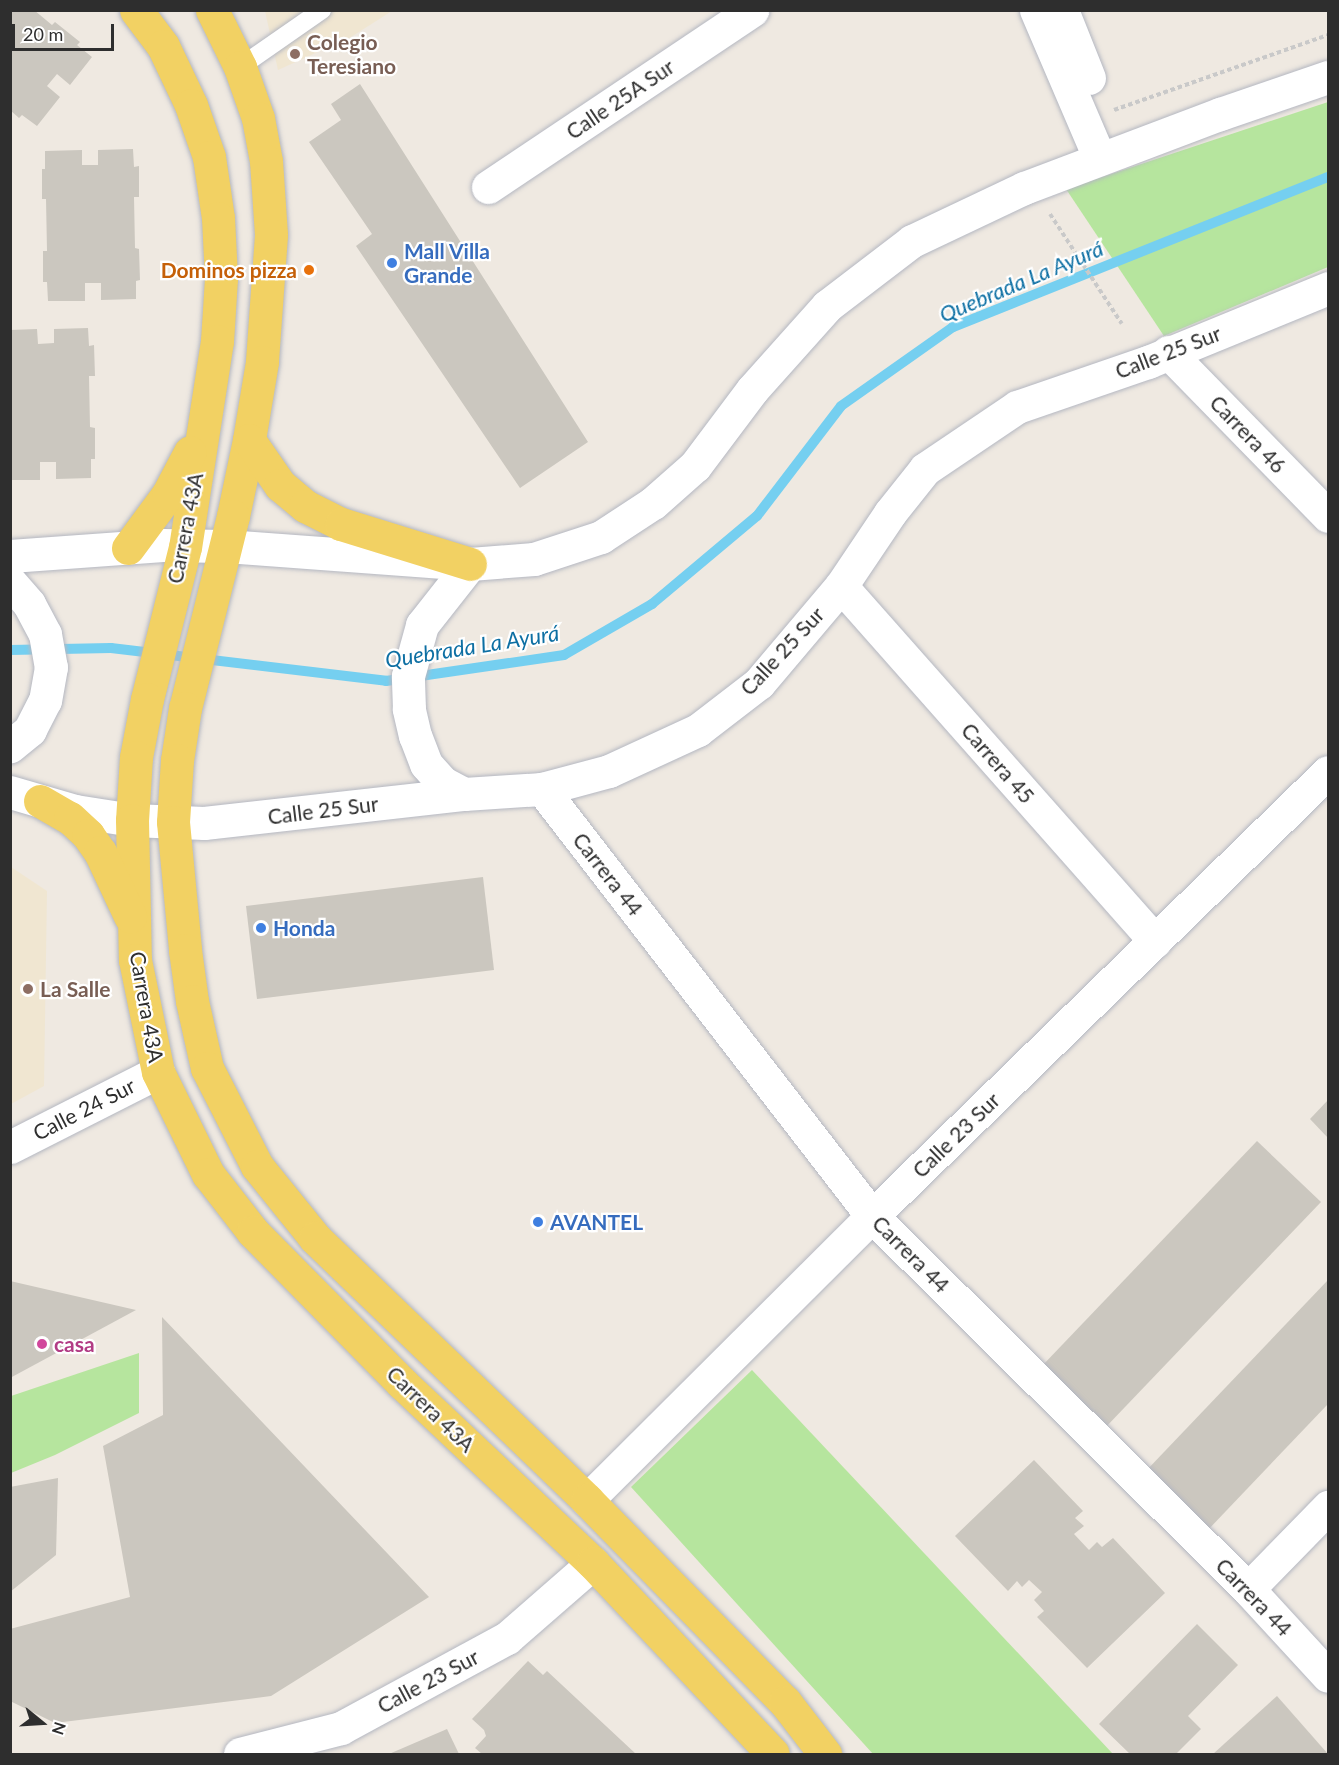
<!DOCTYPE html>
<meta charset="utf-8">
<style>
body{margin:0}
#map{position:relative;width:1339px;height:1765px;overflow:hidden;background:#efe9e1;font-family:Lato,sans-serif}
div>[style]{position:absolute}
.education>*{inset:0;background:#f0e6d1}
.green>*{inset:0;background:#b6e59e}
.stream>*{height:10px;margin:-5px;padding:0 5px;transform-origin:5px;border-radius:5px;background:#75cff0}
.building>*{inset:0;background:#cbc7bf}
.path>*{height:4px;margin-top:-2px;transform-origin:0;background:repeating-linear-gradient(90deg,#c9c9c9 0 4.5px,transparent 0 7.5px)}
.roads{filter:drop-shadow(0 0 2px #b4b7c1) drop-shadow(0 0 2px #b4b7c1)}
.service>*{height:18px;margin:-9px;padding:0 9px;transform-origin:9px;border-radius:9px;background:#fff}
.minor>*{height:33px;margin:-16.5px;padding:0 16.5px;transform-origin:16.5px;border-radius:16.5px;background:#fff}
.secondary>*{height:33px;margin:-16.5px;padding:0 16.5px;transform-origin:16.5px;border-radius:16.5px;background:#fff}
.primary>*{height:33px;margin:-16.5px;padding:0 16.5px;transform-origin:16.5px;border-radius:16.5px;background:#f2d163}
.dots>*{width:16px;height:16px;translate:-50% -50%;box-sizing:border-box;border:3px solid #fff;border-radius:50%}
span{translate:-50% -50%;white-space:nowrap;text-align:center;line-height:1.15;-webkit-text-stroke:4.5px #fff;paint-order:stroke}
.education-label{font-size:21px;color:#785e54;font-weight:700}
.left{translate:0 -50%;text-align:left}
.street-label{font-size:21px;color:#2e2e2e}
.shop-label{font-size:21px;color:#366cbe;font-weight:700}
.food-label{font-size:21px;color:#c56008;font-weight:700}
.right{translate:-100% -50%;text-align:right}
.hotel-label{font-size:21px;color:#b23c85;font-weight:700}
.water-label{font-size:22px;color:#0d6fa3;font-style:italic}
.frame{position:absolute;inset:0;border:12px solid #2e2e2e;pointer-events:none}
.north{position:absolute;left:12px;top:1693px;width:60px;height:60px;-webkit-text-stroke:4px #fff;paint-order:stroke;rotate:108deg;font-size:16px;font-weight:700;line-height:24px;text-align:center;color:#2e2e2e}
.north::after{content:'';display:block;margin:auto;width:21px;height:27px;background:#2e2e2e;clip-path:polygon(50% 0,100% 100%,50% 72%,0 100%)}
.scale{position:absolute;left:12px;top:24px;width:102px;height:27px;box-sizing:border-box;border:3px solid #2e2e2e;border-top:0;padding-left:8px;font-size:18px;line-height:21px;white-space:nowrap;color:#2e2e2e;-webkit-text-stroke:4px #fff;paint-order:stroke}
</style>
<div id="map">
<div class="education">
<i style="clip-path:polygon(265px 11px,392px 11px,351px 37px,278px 70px)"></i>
<i style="clip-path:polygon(11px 867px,47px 891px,44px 1086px,11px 1104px)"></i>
</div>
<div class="green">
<i style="clip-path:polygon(1328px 102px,1328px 267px,1164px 336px,1066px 189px)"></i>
<i style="clip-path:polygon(139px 1353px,139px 1413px,55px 1455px,11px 1473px,11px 1396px)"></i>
<i style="clip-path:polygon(752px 1370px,1113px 1754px,873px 1754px,631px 1487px)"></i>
</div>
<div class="stream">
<i style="left:10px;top:650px;width:101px;rotate:-1.1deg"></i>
<i style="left:111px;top:648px;width:277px;rotate:6.8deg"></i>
<i style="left:386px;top:681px;width:180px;rotate:-8.3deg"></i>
<i style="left:564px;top:655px;width:102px;rotate:-30.1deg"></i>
<i style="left:652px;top:604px;width:137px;rotate:-40deg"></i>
<i style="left:757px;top:516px;width:138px;rotate:-52.6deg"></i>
<i style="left:841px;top:406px;width:137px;rotate:-35.2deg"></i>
<i style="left:953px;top:327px;width:404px;rotate:-21.8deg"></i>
</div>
<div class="building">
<i style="clip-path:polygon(10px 10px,34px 10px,52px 25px,55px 22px,80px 42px,77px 45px,92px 57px,70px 85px,57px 74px,47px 86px,60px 97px,37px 126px,22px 115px,19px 118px,10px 110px)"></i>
<i style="clip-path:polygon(360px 84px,588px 442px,520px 488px,356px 246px,372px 234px,309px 142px,341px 120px,331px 104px)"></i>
<i style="clip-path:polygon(133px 149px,134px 167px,139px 166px,139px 197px,134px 197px,135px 248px,139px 249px,140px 280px,136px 281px,136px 299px,101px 300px,101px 283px,85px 283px,85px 301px,48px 301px,47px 282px,43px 282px,43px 251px,47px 251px,46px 199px,42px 199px,42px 169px,45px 169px,45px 151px,82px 150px,82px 165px,98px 165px,98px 150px)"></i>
<i style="clip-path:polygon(88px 328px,89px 346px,94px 345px,95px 376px,89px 376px,90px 427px,95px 428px,95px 459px,91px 459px,91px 478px,56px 479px,56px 462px,40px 462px,40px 480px,10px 480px,10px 330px,37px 329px,38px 344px,54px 343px,54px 329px)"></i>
<i style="clip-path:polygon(483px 877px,494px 970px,257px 999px,246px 906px)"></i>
<i style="clip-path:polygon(1328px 1100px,1328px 1138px,1310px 1119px)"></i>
<i style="clip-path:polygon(1257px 1141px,1321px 1202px,1104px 1429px,1041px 1367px)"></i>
<i style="clip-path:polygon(1328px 1280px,1328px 1404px,1206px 1532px,1144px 1473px)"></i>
<i style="clip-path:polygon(10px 1281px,136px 1310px,10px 1378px)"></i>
<i style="clip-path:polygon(162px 1317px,429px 1597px,271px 1696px,55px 1723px,10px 1701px,10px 1629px,130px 1597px,103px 1446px,163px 1415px)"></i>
<i style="clip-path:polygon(1034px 1460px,1083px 1511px,1075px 1518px,1084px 1526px,1074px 1534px,1089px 1550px,1097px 1542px,1102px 1547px,1113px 1538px,1165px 1593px,1087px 1668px,1037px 1617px,1044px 1611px,1034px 1600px,1042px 1592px,1029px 1580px,1022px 1587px,1017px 1581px,1008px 1591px,955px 1536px)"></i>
<i style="clip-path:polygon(58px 1478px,56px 1555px,10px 1592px,10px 1487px)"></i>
<i style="clip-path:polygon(1197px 1624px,1238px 1665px,1188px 1716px,1201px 1729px,1176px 1754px,1130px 1754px,1099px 1724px)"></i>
<i style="clip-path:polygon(528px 1661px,543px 1675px,547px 1671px,636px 1754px,482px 1754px,475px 1748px,486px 1736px,484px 1730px,472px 1719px)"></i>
<i style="clip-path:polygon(1277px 1696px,1328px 1754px,1213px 1754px)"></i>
<i style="clip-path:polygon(447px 1729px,459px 1754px,389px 1754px)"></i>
</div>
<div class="path">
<i style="left:1114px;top:110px;width:227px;rotate:-19.3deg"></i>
<i style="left:1050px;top:214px;width:131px;rotate:56.8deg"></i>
</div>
<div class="roads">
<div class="service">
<i style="left:240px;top:67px;width:100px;rotate:-34.8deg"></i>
</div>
<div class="minor">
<i style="left:1036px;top:10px;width:162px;rotate:66.8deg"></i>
<i style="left:1062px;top:10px;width:73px;rotate:68.3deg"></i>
<i style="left:488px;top:187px;width:318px;rotate:-33.8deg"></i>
<i style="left:1168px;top:352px;width:229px;rotate:45.7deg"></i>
<i style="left:841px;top:586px;width:474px;rotate:48.5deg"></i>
<i style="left:542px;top:789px;width:540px;rotate:52.3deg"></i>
<i style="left:872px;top:1216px;width:530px;rotate:44.77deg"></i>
<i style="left:1248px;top:1589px;width:118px;rotate:47.4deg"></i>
<i style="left:10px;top:1147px;width:166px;rotate:-26.9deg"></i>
<i style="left:587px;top:1500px;width:402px;rotate:-44.9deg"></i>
<i style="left:872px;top:1216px;width:636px;rotate:-44.24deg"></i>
<i style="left:1248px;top:1589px;width:115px;rotate:-45.7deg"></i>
<i style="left:240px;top:1754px;width:104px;rotate:-14.4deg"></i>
<i style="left:341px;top:1728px;width:189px;rotate:-28.5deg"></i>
<i style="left:507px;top:1638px;width:114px;rotate:-41.1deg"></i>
</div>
<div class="secondary">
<i style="left:10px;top:556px;width:153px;rotate:-4.1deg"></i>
<i style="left:163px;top:545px;width:63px;rotate:0.9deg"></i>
<i style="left:226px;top:546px;width:245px;rotate:4.2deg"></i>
<i style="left:470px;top:564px;width:64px;rotate:-4.5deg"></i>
<i style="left:534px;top:559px;width:71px;rotate:-18.2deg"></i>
<i style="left:601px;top:537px;width:62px;rotate:-33.2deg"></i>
<i style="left:653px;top:503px;width:56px;rotate:-41.4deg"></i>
<i style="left:695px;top:466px;width:95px;rotate:-53.1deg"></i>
<i style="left:752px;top:390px;width:113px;rotate:-48.2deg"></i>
<i style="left:827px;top:306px;width:107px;rotate:-37.4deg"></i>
<i style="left:912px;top:241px;width:124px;rotate:-25.3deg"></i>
<i style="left:1024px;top:188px;width:210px;rotate:-20.7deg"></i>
<i style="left:1220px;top:114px;width:114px;rotate:-18.9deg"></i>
<i style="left:10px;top:582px;width:29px;rotate:49deg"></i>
<i style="left:29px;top:604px;width:34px;rotate:62deg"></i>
<i style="left:45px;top:634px;width:34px;rotate:80deg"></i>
<i style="left:51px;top:667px;width:34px;rotate:100deg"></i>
<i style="left:45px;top:700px;width:34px;rotate:117deg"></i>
<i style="left:30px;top:730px;width:26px;rotate:141deg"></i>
<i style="left:10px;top:792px;width:68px;rotate:16.3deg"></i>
<i style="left:75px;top:811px;width:58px;rotate:9deg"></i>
<i style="left:132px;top:820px;width:72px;rotate:2.4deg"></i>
<i style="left:204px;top:823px;width:262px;rotate:-6.4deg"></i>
<i style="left:464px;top:794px;width:78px;rotate:-3.7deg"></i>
<i style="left:542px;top:789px;width:69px;rotate:-15deg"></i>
<i style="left:609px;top:771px;width:98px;rotate:-24.7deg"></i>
<i style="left:698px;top:730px;width:77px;rotate:-37.6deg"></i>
<i style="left:759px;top:683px;width:127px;rotate:-49.8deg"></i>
<i style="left:841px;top:586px;width:88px;rotate:-56.1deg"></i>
<i style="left:890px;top:513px;width:56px;rotate:-51.5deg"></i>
<i style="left:925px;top:469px;width:111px;rotate:-34deg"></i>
<i style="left:1017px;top:407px;width:139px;rotate:-19deg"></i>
<i style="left:1148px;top:362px;width:195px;rotate:-22.3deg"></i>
<i style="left:464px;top:794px;width:24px;rotate:-152deg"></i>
<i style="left:443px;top:783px;width:25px;rotate:-132deg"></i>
<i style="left:426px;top:764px;width:30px;rotate:-111deg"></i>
<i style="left:415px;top:736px;width:28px;rotate:-103deg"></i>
<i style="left:409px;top:709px;width:33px;rotate:-92deg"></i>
<i style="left:408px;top:676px;width:53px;rotate:-74.6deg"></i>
<i style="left:422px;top:625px;width:78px;rotate:-51.8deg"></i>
</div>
<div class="primary">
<i style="left:136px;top:10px;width:45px;rotate:53.1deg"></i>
<i style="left:163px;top:46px;width:65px;rotate:64.6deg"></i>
<i style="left:191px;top:105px;width:55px;rotate:70.9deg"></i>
<i style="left:209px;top:157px;width:62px;rotate:81.6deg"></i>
<i style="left:218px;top:218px;width:60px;rotate:87.1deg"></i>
<i style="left:221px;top:278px;width:63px;rotate:93.6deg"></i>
<i style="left:217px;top:341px;width:208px;rotate:98.8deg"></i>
<i style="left:185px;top:547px;width:157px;rotate:104deg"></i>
<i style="left:147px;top:699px;width:59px;rotate:100.7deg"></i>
<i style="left:136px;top:757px;width:63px;rotate:93.6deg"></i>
<i style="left:132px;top:820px;width:140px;rotate:88.8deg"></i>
<i style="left:135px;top:960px;width:114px;rotate:78.4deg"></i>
<i style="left:158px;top:1072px;width:114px;rotate:63.9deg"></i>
<i style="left:208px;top:1174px;width:73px;rotate:52.2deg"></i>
<i style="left:253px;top:1232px;width:212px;rotate:45.4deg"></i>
<i style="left:402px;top:1383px;width:262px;rotate:43.3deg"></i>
<i style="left:593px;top:1563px;width:262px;rotate:46.7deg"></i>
<i style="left:212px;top:10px;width:64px;rotate:63.8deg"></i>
<i style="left:240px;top:67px;width:54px;rotate:70.6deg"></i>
<i style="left:258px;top:118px;width:44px;rotate:79.5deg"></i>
<i style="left:266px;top:161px;width:74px;rotate:86.1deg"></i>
<i style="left:271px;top:235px;width:127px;rotate:94.1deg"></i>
<i style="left:262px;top:362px;width:79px;rotate:99.5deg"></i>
<i style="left:249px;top:440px;width:78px;rotate:101.9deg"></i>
<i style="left:233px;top:516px;width:198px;rotate:104deg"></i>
<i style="left:185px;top:708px;width:53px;rotate:98.7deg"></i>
<i style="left:177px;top:760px;width:62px;rotate:93.7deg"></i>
<i style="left:173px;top:822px;width:129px;rotate:84.6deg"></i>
<i style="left:185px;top:950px;width:51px;rotate:82.2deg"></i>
<i style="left:192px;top:1001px;width:69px;rotate:77.4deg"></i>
<i style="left:207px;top:1068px;width:110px;rotate:63deg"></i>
<i style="left:257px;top:1166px;width:92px;rotate:51.1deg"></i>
<i style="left:315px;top:1238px;width:378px;rotate:43.9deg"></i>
<i style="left:587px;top:1500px;width:283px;rotate:45.6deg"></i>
<i style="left:785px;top:1702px;width:66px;rotate:52.4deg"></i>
<i style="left:249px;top:440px;width:55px;rotate:55.4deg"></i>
<i style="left:280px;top:485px;width:33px;rotate:40deg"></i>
<i style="left:305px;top:506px;width:40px;rotate:26.6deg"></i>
<i style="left:341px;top:524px;width:135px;rotate:17.2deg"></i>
<i style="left:128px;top:548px;width:67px;rotate:-53.5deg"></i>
<i style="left:168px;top:494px;width:47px;rotate:-62.4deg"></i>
<i style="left:40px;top:801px;width:34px;rotate:30deg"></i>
<i style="left:70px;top:818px;width:25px;rotate:43deg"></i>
<i style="left:88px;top:835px;width:21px;rotate:55deg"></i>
<i style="left:100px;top:852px;width:71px;rotate:64.9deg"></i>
</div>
</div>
<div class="dots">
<i style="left:295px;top:54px;background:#8d6e63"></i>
<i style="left:392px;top:263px;background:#3f7fe0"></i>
<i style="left:309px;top:270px;background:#e8710a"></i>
<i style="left:261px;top:928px;background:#3f7fe0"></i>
<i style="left:28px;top:989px;background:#8d6e63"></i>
<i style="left:538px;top:1222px;background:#3f7fe0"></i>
<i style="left:42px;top:1344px;background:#d1479c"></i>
</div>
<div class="education-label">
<span class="left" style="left:307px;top:54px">Colegio<br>Teresiano</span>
<span class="left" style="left:40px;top:989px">La Salle</span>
</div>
<div class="street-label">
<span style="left:620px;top:99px;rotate:-34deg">Calle 25A Sur</span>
<span style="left:1168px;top:352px;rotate:-21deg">Calle 25 Sur</span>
<span style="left:1248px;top:434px;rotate:46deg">Carrera 46</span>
<span style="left:185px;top:528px;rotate:-79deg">Carrera 43A</span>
<span style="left:782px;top:651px;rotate:-47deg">Calle 25 Sur</span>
<span style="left:998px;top:763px;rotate:49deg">Carrera 45</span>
<span style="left:323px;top:810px;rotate:-7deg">Calle 25 Sur</span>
<span style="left:608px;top:874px;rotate:52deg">Carrera 44</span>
<span style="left:147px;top:1007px;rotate:80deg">Carrera 43A</span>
<span style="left:84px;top:1109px;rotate:-27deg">Calle 24 Sur</span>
<span style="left:956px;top:1135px;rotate:-44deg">Calle 23 Sur</span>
<span style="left:911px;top:1254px;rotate:45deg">Carrera 44</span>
<span style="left:431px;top:1409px;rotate:44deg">Carrera 43A</span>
<span style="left:1254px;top:1597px;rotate:46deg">Carrera 44</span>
<span style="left:428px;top:1681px;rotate:-28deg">Calle 23 Sur</span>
</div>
<div class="shop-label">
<span class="left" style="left:404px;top:263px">Mall Villa<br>Grande</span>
<span class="left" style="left:273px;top:928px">Honda</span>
<span class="left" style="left:550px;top:1222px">AVANTEL</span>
</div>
<div class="food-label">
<span class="right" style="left:297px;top:270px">Dominos pizza</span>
</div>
<div class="hotel-label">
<span class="left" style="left:54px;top:1344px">casa</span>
</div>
<div class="water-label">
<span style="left:1021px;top:281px;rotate:-23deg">Quebrada La Ayurá</span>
<span style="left:472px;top:646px;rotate:-9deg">Quebrada La Ayurá</span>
</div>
<div class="frame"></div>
<div class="north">N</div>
<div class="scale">20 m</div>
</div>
